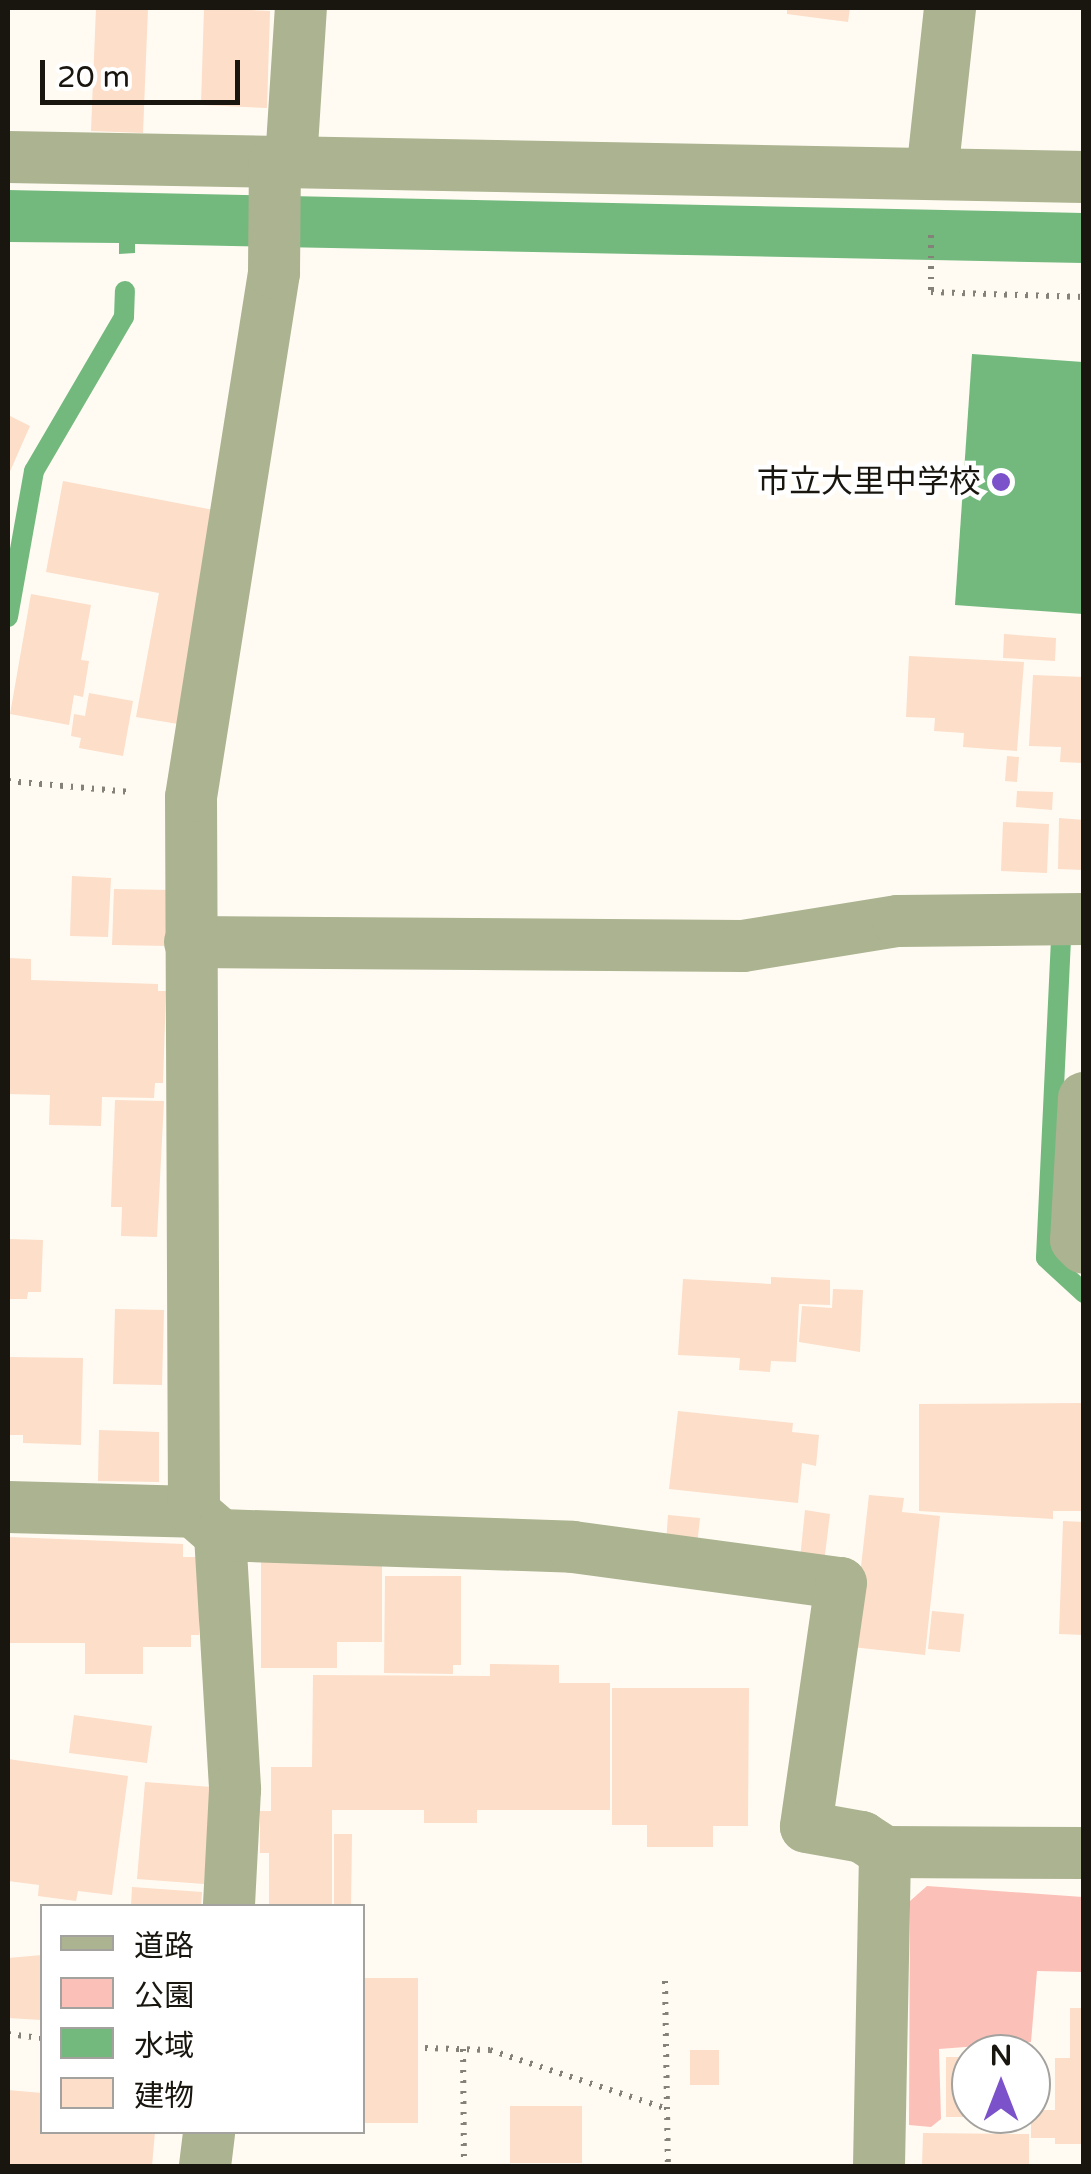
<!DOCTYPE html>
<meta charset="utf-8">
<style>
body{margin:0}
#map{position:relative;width:1091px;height:2174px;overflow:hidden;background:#fffbf2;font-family:"Varela Round","Noto Sans JP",sans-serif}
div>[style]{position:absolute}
.green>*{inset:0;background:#fbc0b8}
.water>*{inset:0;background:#73b97e}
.stream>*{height:20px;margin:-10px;padding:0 10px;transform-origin:10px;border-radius:10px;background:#73b97e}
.building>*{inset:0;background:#fcdec9}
.path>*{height:6px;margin-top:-3px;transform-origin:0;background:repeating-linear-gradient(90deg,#848179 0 2.5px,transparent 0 10.5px)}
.street>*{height:52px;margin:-26px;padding:0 26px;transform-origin:26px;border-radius:26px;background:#abb390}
.dots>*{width:28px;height:28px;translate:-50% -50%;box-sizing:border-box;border:5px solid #fff;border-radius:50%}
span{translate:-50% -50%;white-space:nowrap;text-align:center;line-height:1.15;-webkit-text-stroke:9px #fff;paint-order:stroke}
.poi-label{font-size:32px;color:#19160f}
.right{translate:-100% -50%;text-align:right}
.frame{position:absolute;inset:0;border:10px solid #19160f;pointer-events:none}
.legend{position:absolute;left:40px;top:1904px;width:325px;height:230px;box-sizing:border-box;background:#fff;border:2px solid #a3a29f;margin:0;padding:12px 18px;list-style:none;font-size:30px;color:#19160f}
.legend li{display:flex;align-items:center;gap:20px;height:50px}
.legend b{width:50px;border:2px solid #a3a29f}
.north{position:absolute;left:951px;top:2034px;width:100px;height:100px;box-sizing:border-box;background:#fff;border:2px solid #a3a29f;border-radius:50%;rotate:0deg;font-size:28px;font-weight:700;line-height:40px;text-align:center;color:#19160f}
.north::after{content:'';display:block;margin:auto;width:35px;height:45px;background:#7c52cb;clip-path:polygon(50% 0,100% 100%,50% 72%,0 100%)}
.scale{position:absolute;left:40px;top:60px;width:200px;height:45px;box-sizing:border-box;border:5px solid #19160f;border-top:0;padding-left:12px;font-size:30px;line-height:35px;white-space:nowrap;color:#19160f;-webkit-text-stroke:8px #fff;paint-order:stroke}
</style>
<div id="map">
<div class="green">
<i style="clip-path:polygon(927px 1886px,1083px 1897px,1083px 1972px,1037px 1971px,1031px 2042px,939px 2049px,941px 2119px,931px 2127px,909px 2125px,910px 1901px)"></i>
</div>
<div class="water">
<i style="clip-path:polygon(8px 190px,1083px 213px,1083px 263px,135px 244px,135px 253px,119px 254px,119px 243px,8px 242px)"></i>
<i style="clip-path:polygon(972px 354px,1083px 362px,1083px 614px,955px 605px)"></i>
</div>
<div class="stream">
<i style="left:8px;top:617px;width:148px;rotate:-79.9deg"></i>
<i style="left:34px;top:471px;width:178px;rotate:-59.7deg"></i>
<i style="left:124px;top:317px;width:26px;rotate:-88deg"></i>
<i style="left:1061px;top:939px;width:319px;rotate:92.7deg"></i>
<i style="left:1046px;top:1258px;width:52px;rotate:42.6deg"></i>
</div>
<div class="building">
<i style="clip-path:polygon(96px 8px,148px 8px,143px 133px,91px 131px)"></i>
<i style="clip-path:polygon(204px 8px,270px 11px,267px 108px,201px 105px)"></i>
<i style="clip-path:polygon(787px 8px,850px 8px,848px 22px,787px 14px)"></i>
<i style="clip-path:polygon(8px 415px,30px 426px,8px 476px)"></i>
<i style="clip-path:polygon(63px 481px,224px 512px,184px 725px,136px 717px,159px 593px,46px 572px)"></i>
<i style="clip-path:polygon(31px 594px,91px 605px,81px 660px,89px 661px,83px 697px,74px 695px,69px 725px,10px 714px)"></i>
<i style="clip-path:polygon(1004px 634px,1056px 638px,1055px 661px,1003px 658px)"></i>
<i style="clip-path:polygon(909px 656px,1024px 662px,1017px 751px,963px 747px,964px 733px,934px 731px,935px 718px,906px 717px)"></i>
<i style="clip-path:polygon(1033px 675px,1084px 677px,1084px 763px,1060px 762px,1061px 747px,1029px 746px)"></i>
<i style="clip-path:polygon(89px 693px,133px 701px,123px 756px,79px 748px,81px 738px,71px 736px,74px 714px,85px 716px)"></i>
<i style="clip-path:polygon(1007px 756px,1019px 757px,1017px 782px,1005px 781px)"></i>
<i style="clip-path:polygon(1017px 791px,1053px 792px,1052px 810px,1016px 807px)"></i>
<i style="clip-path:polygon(1059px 818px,1084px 820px,1084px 870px,1058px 869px)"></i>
<i style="clip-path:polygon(1003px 822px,1049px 824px,1047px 873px,1001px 871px)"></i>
<i style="clip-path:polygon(72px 876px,111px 878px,108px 937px,70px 936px)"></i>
<i style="clip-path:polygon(114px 889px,169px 890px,168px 946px,112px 945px)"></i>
<i style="clip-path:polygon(8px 958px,31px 959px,31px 980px,158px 984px,158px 991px,166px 991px,163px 1083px,155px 1083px,154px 1098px,102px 1097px,101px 1126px,49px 1125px,50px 1095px,8px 1094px)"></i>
<i style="clip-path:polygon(115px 1100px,164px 1101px,157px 1237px,121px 1236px,122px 1207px,111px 1207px)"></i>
<i style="clip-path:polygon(8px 1239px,43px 1240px,41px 1292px,28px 1292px,27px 1299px,8px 1299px)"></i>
<i style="clip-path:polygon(771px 1277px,830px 1280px,830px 1305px,799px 1304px,796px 1362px,771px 1361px,770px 1372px,739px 1370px,740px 1358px,678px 1355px,683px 1279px,771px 1284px)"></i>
<i style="clip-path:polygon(833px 1289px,863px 1290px,860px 1352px,799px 1342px,802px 1306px,832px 1308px)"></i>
<i style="clip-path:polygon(115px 1309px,164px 1310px,162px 1385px,113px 1384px)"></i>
<i style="clip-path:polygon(8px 1357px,83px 1358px,81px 1445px,23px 1443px,23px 1435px,8px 1435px)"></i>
<i style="clip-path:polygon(1084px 1403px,1084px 1511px,1053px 1511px,1053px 1519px,919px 1511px,919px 1404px)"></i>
<i style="clip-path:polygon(678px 1411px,793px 1423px,792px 1432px,819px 1435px,816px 1466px,802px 1463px,798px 1503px,669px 1489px)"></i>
<i style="clip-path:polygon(99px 1430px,159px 1432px,159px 1482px,98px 1481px)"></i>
<i style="clip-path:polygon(869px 1495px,904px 1498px,902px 1512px,940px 1516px,925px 1655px,852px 1647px)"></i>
<i style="clip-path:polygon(805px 1510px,830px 1514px,824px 1563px,800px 1559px)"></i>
<i style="clip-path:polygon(668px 1515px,700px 1518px,697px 1546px,666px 1543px)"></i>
<i style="clip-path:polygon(1063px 1521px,1084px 1522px,1084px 1635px,1059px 1634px)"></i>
<i style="clip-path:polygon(9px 1537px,183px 1544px,183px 1557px,199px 1557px,199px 1635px,191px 1635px,191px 1647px,143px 1647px,143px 1674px,85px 1674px,85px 1643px,9px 1643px)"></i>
<i style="clip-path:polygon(261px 1550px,382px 1550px,382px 1642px,337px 1642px,337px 1668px,261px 1668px)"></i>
<i style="clip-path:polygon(385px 1576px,461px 1576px,461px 1665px,453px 1665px,453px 1674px,384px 1673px)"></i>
<i style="clip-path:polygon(932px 1611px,964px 1614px,960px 1652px,928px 1649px)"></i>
<i style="clip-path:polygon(490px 1664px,559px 1665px,559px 1683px,610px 1683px,610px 1810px,477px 1810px,477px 1823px,424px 1823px,424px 1810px,332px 1810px,332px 1906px,269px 1906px,269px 1853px,260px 1853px,260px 1811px,271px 1811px,271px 1767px,312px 1767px,313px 1675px,490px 1676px)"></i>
<i style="clip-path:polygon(612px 1688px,749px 1688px,748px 1826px,713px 1826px,713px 1847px,647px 1847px,647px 1825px,612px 1825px)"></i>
<i style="clip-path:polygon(74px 1715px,152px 1726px,147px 1763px,69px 1753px)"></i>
<i style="clip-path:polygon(8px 1759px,128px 1776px,112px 1895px,78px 1891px,76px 1901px,38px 1896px,39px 1885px,8px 1881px)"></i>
<i style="clip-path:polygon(145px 1782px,212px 1787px,204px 1884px,137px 1879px)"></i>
<i style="clip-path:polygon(334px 1834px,352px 1834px,351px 1906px,334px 1906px)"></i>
<i style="clip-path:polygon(132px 1887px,202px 1892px,201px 1906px,131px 1906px)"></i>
<i style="clip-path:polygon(42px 1955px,42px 2020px,8px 2018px,8px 1958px)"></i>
<i style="clip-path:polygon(362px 1978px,418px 1978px,418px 2123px,362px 2123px)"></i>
<i style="clip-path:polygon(1070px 2008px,1084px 2008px,1084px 2144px,1055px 2144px,1055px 2138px,1031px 2138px,1031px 2110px,1055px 2110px,1055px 2058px,1070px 2058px)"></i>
<i style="clip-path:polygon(690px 2050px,719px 2050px,719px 2085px,690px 2085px)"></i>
<i style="clip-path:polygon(946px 2057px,971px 2057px,971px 2117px,946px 2117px)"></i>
<i style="clip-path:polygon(8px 2090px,42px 2093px,42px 2132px,155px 2132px,152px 2166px,8px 2166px)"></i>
<i style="clip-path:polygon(510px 2106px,582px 2106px,582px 2163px,510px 2163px)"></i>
<i style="clip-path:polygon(923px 2133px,1029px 2134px,1029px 2166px,922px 2166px)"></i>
</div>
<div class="path">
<i style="left:931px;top:235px;width:57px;rotate:90deg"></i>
<i style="left:931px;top:292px;width:153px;rotate:1.9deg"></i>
<i style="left:8px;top:781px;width:123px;rotate:5.1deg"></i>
<i style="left:665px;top:1981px;width:185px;rotate:89.1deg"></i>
<i style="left:8px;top:2034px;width:34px;rotate:7deg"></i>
<i style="left:425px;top:2048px;width:65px;rotate:1.8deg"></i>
<i style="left:490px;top:2050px;width:187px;rotate:18.4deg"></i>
<i style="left:463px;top:2049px;width:113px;rotate:89.5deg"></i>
</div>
<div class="street">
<i style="left:8px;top:157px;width:1076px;rotate:1.06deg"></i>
<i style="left:291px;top:161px;width:153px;rotate:-86.3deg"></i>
<i style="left:932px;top:174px;width:167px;rotate:-83.8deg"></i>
<i style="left:190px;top:942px;width:553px;rotate:0.41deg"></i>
<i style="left:743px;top:946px;width:157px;rotate:-9.2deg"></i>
<i style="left:898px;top:921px;width:186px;rotate:-0.6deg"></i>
<i style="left:1084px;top:1098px;width:142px;rotate:93.2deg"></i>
<i style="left:1076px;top:1240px;width:11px;rotate:45deg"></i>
<i style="left:8px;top:1507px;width:186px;rotate:1.5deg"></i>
<i style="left:194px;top:1512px;width:35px;rotate:41deg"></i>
<i style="left:220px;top:1535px;width:255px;rotate:86.6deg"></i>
<i style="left:235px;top:1790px;width:116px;rotate:93deg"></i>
<i style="left:194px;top:1512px;width:715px;rotate:-90.24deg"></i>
<i style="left:191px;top:797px;width:531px;rotate:-81deg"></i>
<i style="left:274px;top:273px;width:112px;rotate:-89.5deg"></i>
<i style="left:220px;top:1535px;width:353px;rotate:1.9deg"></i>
<i style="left:573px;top:1547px;width:270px;rotate:7.7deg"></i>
<i style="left:841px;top:1583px;width:246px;rotate:98.2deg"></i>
<i style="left:806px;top:1827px;width:57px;rotate:10.1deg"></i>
<i style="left:862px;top:1837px;width:27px;rotate:33deg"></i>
<i style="left:885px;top:1852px;width:199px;rotate:0.3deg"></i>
<i style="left:205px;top:2166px;width:34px;rotate:-83deg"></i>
<i style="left:879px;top:2166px;width:314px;rotate:-88.9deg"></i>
</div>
<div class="dots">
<i style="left:1001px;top:482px;background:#7c52cb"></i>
</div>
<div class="poi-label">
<span class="right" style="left:981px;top:482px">市立大里中学校</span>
</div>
<div class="frame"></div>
<ul class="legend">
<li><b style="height:12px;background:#abb390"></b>道路</li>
<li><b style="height:28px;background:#fbc0b8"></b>公園</li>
<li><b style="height:28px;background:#73b97e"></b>水域</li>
<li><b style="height:28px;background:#fcdec9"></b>建物</li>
</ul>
<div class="north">N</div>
<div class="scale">20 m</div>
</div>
